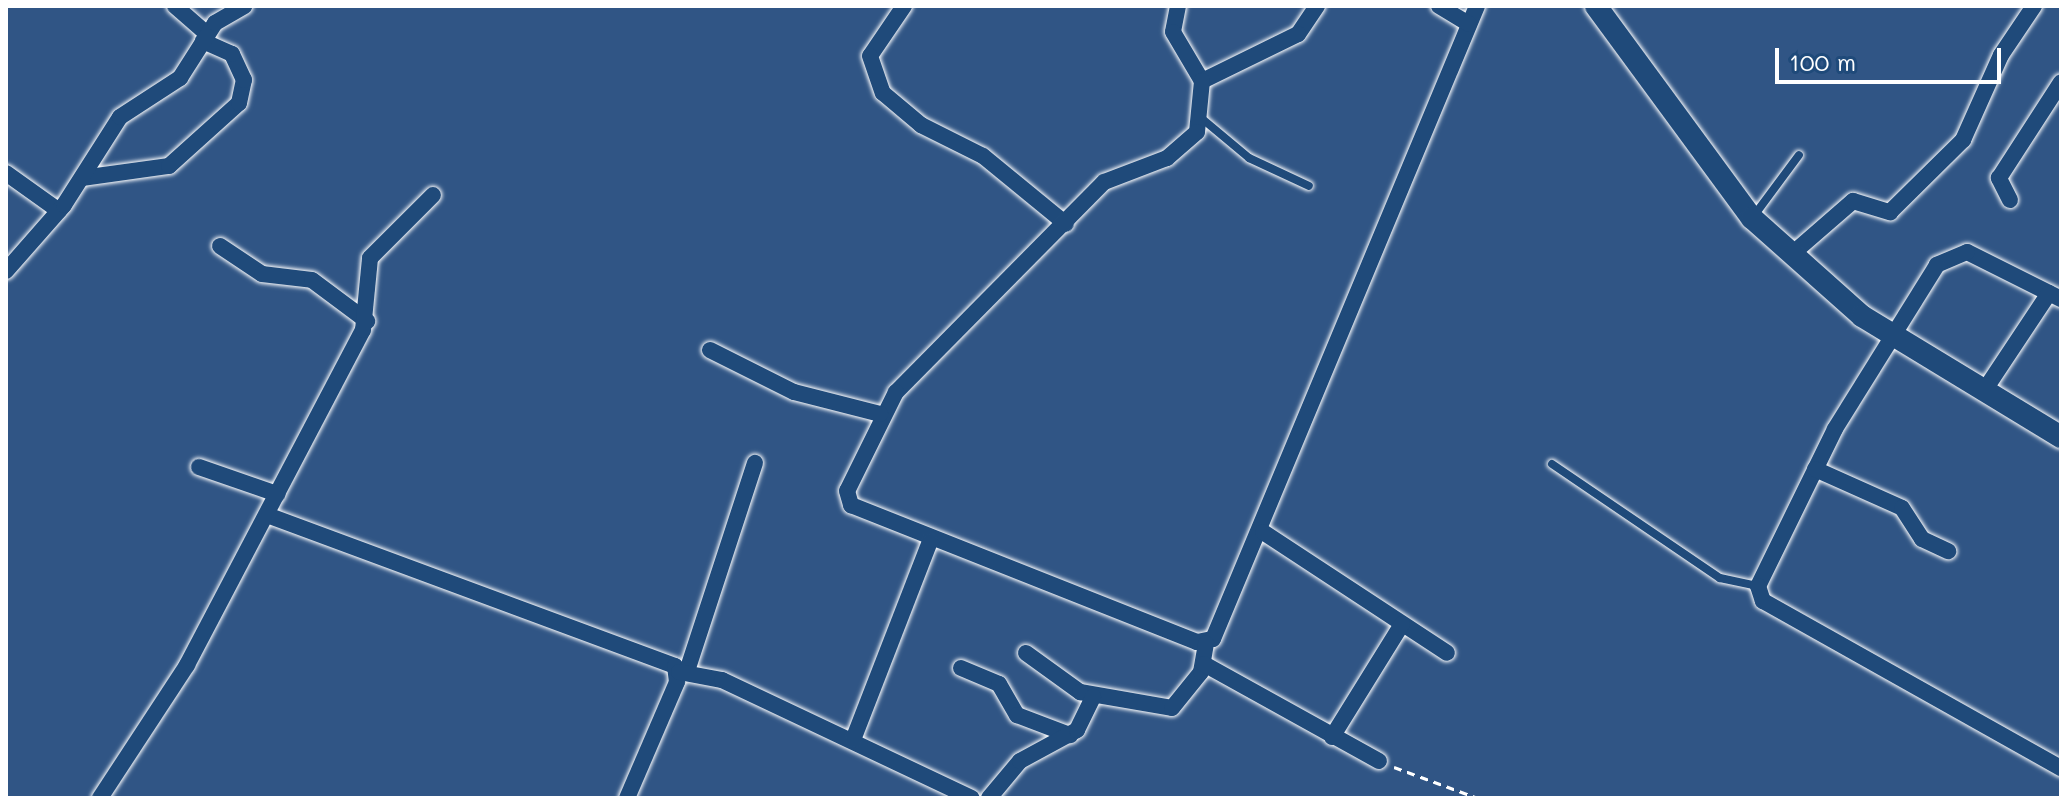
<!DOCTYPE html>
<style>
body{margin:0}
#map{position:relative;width:2067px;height:804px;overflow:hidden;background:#305585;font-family:Mali,sans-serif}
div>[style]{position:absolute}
.path>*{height:3px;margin-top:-1.5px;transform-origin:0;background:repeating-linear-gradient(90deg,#fff 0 8px,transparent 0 14px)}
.roads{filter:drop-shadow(0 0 2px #fff) drop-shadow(0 0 2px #fff)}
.lane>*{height:8px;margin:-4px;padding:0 4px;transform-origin:4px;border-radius:4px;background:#1f4a7a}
.street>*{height:16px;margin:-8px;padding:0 8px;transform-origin:8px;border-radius:8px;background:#1f4a7a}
.secondary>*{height:22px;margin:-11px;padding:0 11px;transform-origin:11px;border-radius:11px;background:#1f4a7a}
span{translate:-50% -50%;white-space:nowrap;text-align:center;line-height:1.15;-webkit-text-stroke:6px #1f4a7a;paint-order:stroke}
.frame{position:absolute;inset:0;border:8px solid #fff;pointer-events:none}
.scale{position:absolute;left:1775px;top:48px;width:226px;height:36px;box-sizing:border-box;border:4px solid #fff;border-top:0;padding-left:10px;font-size:24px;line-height:28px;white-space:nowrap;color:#fff;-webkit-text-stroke:6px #1f4a7a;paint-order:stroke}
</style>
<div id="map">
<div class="path">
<i style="left:1394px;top:767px;width:90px;rotate:20.3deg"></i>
</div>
<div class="roads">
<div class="lane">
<i style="left:1200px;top:117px;width:64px;rotate:39.9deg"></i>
<i style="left:1249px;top:158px;width:66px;rotate:25deg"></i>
<i style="left:1753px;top:217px;width:77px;rotate:-53.4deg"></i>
<i style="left:1552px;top:464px;width:203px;rotate:34.2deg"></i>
<i style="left:1720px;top:578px;width:39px;rotate:12deg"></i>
</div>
<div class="street">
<i style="left:175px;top:6px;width:43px;rotate:41.2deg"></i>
<i style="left:904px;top:6px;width:60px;rotate:124.2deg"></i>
<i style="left:870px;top:56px;width:39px;rotate:71deg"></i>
<i style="left:883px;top:93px;width:50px;rotate:40.1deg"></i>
<i style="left:921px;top:125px;width:69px;rotate:26.6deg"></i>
<i style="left:983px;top:156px;width:107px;rotate:39.3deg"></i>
<i style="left:1178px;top:6px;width:26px;rotate:101deg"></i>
<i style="left:1173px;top:32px;width:57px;rotate:59.4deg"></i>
<i style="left:1317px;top:6px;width:34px;rotate:124deg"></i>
<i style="left:1298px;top:34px;width:107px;rotate:153.9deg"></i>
<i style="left:1202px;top:81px;width:51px;rotate:95.6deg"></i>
<i style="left:1197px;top:132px;width:40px;rotate:139deg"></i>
<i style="left:1167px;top:158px;width:67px;rotate:159.1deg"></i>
<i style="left:1104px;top:182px;width:296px;rotate:134.7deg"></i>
<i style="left:896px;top:392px;width:110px;rotate:116.3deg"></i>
<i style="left:847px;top:491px;width:15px;rotate:74deg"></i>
<i style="left:851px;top:505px;width:372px;rotate:21.6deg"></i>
<i style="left:1197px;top:642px;width:16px;rotate:-11deg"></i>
<i style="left:1213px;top:639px;width:686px;rotate:-67.36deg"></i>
<i style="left:1439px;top:6px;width:35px;rotate:31deg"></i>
<i style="left:6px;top:173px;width:65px;rotate:35.6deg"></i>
<i style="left:82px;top:178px;width:88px;rotate:-7.9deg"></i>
<i style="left:169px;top:166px;width:94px;rotate:-42deg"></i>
<i style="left:239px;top:103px;width:24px;rotate:-78deg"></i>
<i style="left:244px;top:80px;width:29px;rotate:-115deg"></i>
<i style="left:232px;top:54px;width:32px;rotate:-156deg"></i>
<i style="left:2010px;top:200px;width:25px;rotate:-117deg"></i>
<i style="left:1999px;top:178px;width:114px;rotate:-57.1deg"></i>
<i style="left:220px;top:246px;width:50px;rotate:33.7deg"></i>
<i style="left:262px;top:274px;width:50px;rotate:6.8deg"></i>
<i style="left:312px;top:280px;width:69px;rotate:36.7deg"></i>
<i style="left:1792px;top:254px;width:81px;rotate:-41deg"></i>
<i style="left:1853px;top:201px;width:39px;rotate:17deg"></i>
<i style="left:1890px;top:212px;width:103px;rotate:-44.6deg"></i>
<i style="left:1963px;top:140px;width:93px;rotate:-65.9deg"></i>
<i style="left:2001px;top:55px;width:59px;rotate:-56deg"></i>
<i style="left:6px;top:271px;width:88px;rotate:-48.7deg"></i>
<i style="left:64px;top:205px;width:104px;rotate:-57.5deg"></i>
<i style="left:120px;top:117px;width:72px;rotate:-33deg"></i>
<i style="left:180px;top:78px;width:65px;rotate:-57.5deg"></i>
<i style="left:215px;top:23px;width:34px;rotate:-30deg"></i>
<i style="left:2061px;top:299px;width:105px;rotate:-153.4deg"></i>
<i style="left:1967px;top:252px;width:33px;rotate:157deg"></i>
<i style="left:1937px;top:265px;width:193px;rotate:121.9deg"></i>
<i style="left:1835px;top:429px;width:175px;rotate:116.1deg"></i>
<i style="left:1758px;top:586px;width:16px;rotate:72deg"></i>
<i style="left:1763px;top:601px;width:342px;rotate:29.3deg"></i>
<i style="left:710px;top:350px;width:94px;rotate:26.6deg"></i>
<i style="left:794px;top:392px;width:89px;rotate:14.3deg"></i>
<i style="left:1986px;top:388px;width:114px;rotate:-56.4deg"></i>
<i style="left:199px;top:467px;width:83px;rotate:19.1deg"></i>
<i style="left:1815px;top:469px;width:95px;rotate:24.1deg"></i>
<i style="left:1902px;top:508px;width:37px;rotate:57deg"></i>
<i style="left:1922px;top:539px;width:29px;rotate:25deg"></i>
<i style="left:267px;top:515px;width:435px;rotate:20.3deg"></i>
<i style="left:675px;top:666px;width:16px;rotate:83deg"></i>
<i style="left:677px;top:682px;width:126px;rotate:113.3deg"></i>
<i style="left:1263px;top:532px;width:220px;rotate:33.3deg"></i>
<i style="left:1026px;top:653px;width:67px;rotate:35.8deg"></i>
<i style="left:1080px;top:692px;width:93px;rotate:9.9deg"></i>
<i style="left:1172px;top:708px;width:46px;rotate:-51.1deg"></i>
<i style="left:1201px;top:672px;width:29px;rotate:-80deg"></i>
<i style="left:1204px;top:664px;width:200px;rotate:29deg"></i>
<i style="left:961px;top:668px;width:41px;rotate:22.8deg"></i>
<i style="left:999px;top:684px;width:36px;rotate:60deg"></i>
<i style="left:1017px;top:715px;width:57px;rotate:20.7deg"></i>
<i style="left:687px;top:671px;width:219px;rotate:-71.9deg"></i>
<i style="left:679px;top:672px;width:44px;rotate:10.5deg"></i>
<i style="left:722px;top:680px;width:276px;rotate:25.3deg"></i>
<i style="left:1332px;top:737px;width:133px;rotate:-58.2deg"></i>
<i style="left:853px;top:740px;width:213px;rotate:-68.8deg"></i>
<i style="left:100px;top:798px;width:159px;rotate:-56.8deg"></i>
<i style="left:187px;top:665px;width:378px;rotate:-62.3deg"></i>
<i style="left:363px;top:330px;width:72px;rotate:-84.4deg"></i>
<i style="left:370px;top:258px;width:89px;rotate:-45deg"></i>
<i style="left:989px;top:798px;width:48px;rotate:-50deg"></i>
<i style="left:1020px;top:761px;width:65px;rotate:-28.5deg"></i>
<i style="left:1077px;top:730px;width:37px;rotate:-64deg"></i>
</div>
<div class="secondary">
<i style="left:1596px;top:6px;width:263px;rotate:53.7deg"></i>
<i style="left:1752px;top:218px;width:147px;rotate:41.7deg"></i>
<i style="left:1862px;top:316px;width:233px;rotate:31.3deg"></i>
</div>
</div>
<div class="frame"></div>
<div class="scale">100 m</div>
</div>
